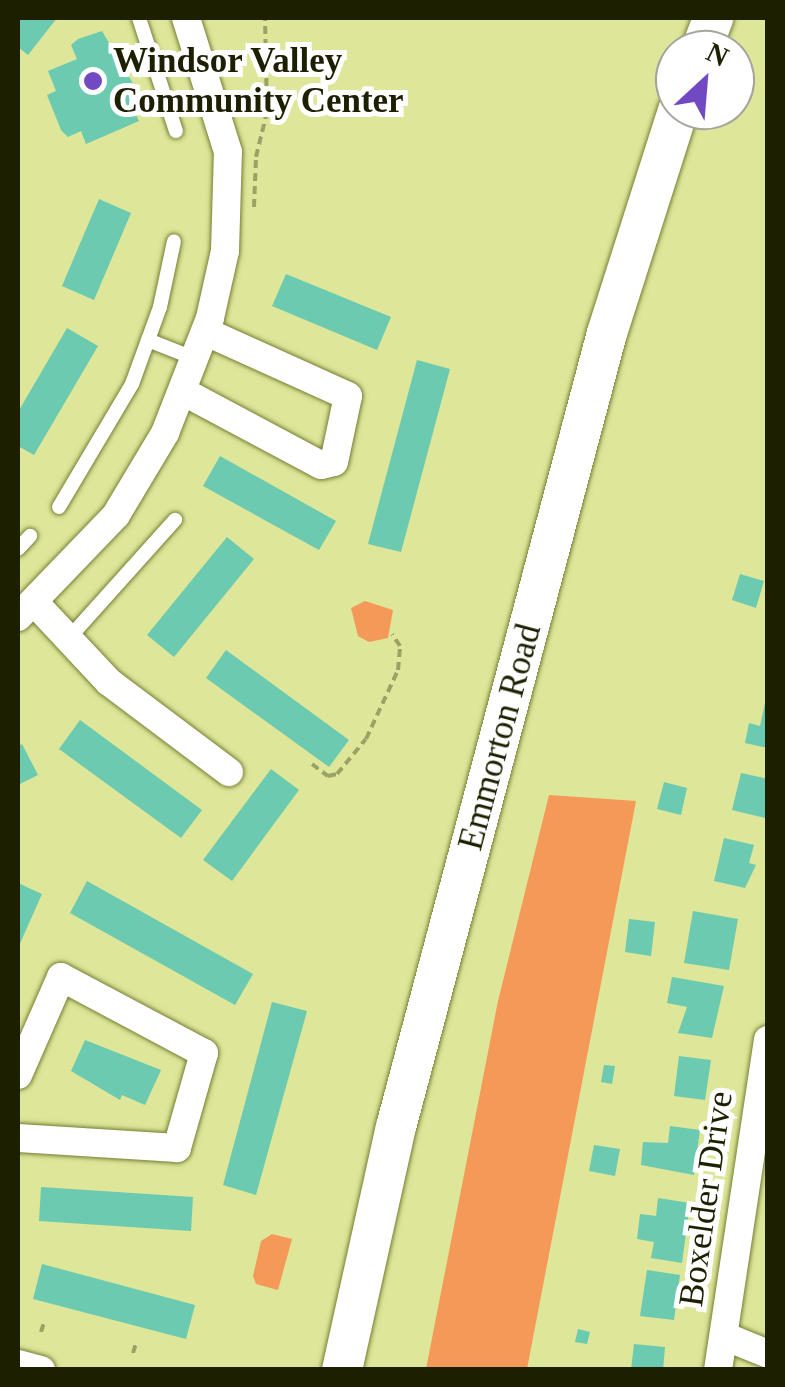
<!DOCTYPE html>
<style>
body{margin:0}
#map{position:relative;width:785px;height:1387px;overflow:hidden;background:#dde699;font-family:"Times New Roman",serif}
div>[style]{position:absolute}
.green>*{inset:0;background:#f59959}
.building>*{inset:0;background:#6bcab0}
.path>*{height:4px;margin-top:-2px;transform-origin:0;background:repeating-linear-gradient(90deg,#9ba265 0 8px,transparent 0 13px)}
.roads{filter:drop-shadow(0 0 2px #777e34) drop-shadow(0 0 2px #777e34)}
.service>*{height:14px;margin:-7px;padding:0 7px;transform-origin:7px;border-radius:7px;background:#fff}
.minor>*{height:28px;margin:-14px;padding:0 14px;transform-origin:14px;border-radius:14px;background:#fff}
.secondary>*{height:40px;margin:-20px;padding:0 20px;transform-origin:20px;border-radius:20px;background:#fff}
.dots>*{width:28px;height:28px;translate:-50% -50%;box-sizing:border-box;border:5px solid #fff;border-radius:50%}
span{translate:-50% -50%;white-space:nowrap;text-align:center;line-height:1.15;-webkit-text-stroke:10px #fff;paint-order:stroke}
.poi-label{font-size:35px;color:#1d1f01;font-weight:700}
.left{translate:0 -50%;text-align:left}
.street-label{font-size:35px;color:#1d1f01}
.frame{position:absolute;inset:0;border:20px solid #1d1f01;pointer-events:none}
.north{position:absolute;left:655px;top:30px;width:100px;height:100px;box-sizing:border-box;background:#fff;border:2px solid #a5a599;border-radius:50%;rotate:26deg;font-size:28px;font-weight:700;line-height:40px;text-align:center;color:#1d1f01}
.north::after{content:'';display:block;margin:auto;width:35px;height:45px;background:#714ac3;clip-path:polygon(50% 0,100% 100%,50% 72%,0 100%)}
</style>
<div id="map">
<div class="green">
<i style="clip-path:polygon(365px 601px,393px 610px,388px 638px,369px 642px,358px 636px,351px 608px)"></i>
<i style="clip-path:polygon(549px 795px,636px 801px,527px 1369px,426px 1369px,498px 1001px)"></i>
<i style="clip-path:polygon(272px 1234px,292px 1239px,278px 1290px,256px 1284px,253px 1276px,261px 1241px)"></i>
</div>
<div class="building">
<i style="clip-path:polygon(18px 18px,57px 18px,28px 55px,18px 47px)"></i>
<i style="clip-path:polygon(102px 31px,141px 97px,130px 102px,139px 121px,86px 144px,81px 131px,68px 137px,61px 130px,47px 95px,56px 91px,48px 71px,77px 59px,71px 45px,78px 39px)"></i>
<i style="clip-path:polygon(99px 199px,131px 213px,94px 300px,62px 286px)"></i>
<i style="clip-path:polygon(286px 274px,391px 317px,377px 350px,272px 306px)"></i>
<i style="clip-path:polygon(67px 328px,98px 346px,34px 455px,18px 446px,18px 412px)"></i>
<i style="clip-path:polygon(417px 360px,450px 369px,401px 552px,368px 544px)"></i>
<i style="clip-path:polygon(220px 456px,336px 521px,319px 550px,203px 486px)"></i>
<i style="clip-path:polygon(227px 537px,254px 559px,174px 657px,147px 635px)"></i>
<i style="clip-path:polygon(740px 574px,764px 581px,756px 608px,732px 600px)"></i>
<i style="clip-path:polygon(226px 650px,349px 740px,329px 767px,206px 678px)"></i>
<i style="clip-path:polygon(766px 698px,768px 699px,768px 748px,745px 743px,749px 723px,760px 726px)"></i>
<i style="clip-path:polygon(80px 720px,202px 810px,181px 838px,59px 749px)"></i>
<i style="clip-path:polygon(22px 744px,38px 775px,18px 785px,18px 746px)"></i>
<i style="clip-path:polygon(271px 769px,299px 790px,232px 881px,203px 860px)"></i>
<i style="clip-path:polygon(741px 773px,768px 779px,765px 818px,732px 810px)"></i>
<i style="clip-path:polygon(664px 782px,687px 788px,681px 815px,657px 809px)"></i>
<i style="clip-path:polygon(724px 838px,754px 845px,749px 863px,756px 865px,745px 888px,714px 881px)"></i>
<i style="clip-path:polygon(87px 881px,253px 974px,235px 1005px,70px 913px)"></i>
<i style="clip-path:polygon(18px 883px,42px 894px,18px 948px)"></i>
<i style="clip-path:polygon(693px 911px,738px 919px,729px 970px,684px 963px)"></i>
<i style="clip-path:polygon(629px 919px,655px 922px,651px 956px,625px 952px)"></i>
<i style="clip-path:polygon(672px 977px,724px 986px,712px 1038px,678px 1033px,687px 1007px,667px 1003px)"></i>
<i style="clip-path:polygon(272px 1002px,307px 1011px,256px 1195px,223px 1185px)"></i>
<i style="clip-path:polygon(85px 1040px,161px 1070px,145px 1105px,122px 1095px,120px 1100px,71px 1071px)"></i>
<i style="clip-path:polygon(679px 1056px,711px 1060px,705px 1100px,674px 1096px)"></i>
<i style="clip-path:polygon(604px 1065px,615px 1066px,612px 1084px,601px 1082px)"></i>
<i style="clip-path:polygon(670px 1126px,700px 1130px,694px 1175px,641px 1165px,643px 1142px,668px 1143px)"></i>
<i style="clip-path:polygon(594px 1145px,620px 1149px,615px 1176px,589px 1171px)"></i>
<i style="clip-path:polygon(41px 1187px,193px 1197px,191px 1231px,39px 1221px)"></i>
<i style="clip-path:polygon(658px 1198px,690px 1203px,682px 1263px,651px 1258px,654px 1242px,637px 1239px,640px 1214px,656px 1216px)"></i>
<i style="clip-path:polygon(42px 1264px,195px 1305px,186px 1339px,33px 1299px)"></i>
<i style="clip-path:polygon(647px 1270px,680px 1275px,674px 1320px,640px 1316px)"></i>
<i style="clip-path:polygon(578px 1329px,590px 1332px,587px 1344px,575px 1342px)"></i>
<i style="clip-path:polygon(634px 1344px,665px 1347px,663px 1370px,631px 1370px)"></i>
</div>
<div class="path">
<i style="left:254px;top:207px;width:50px;rotate:-87.7deg"></i>
<i style="left:256px;top:157px;width:46px;rotate:-76.3deg"></i>
<i style="left:267px;top:112px;width:94px;rotate:-91.2deg"></i>
<i style="left:312px;top:764px;width:20px;rotate:37deg"></i>
<i style="left:328px;top:776px;width:9px;rotate:-13deg"></i>
<i style="left:337px;top:774px;width:45px;rotate:-50.4deg"></i>
<i style="left:366px;top:739px;width:76px;rotate:-65.1deg"></i>
<i style="left:398px;top:670px;width:24px;rotate:-85deg"></i>
<i style="left:400px;top:646px;width:14px;rotate:-124deg"></i>
<i style="left:41px;top:1332px;width:10px;rotate:-73deg"></i>
<i style="left:133px;top:1353px;width:10px;rotate:-73deg"></i>
</div>
<div class="roads">
<div class="service">
<i style="left:139px;top:18px;width:119px;rotate:71.9deg"></i>
<i style="left:148px;top:340px;width:52px;rotate:21.6deg"></i>
<i style="left:59px;top:507px;width:143px;rotate:-59.3deg"></i>
<i style="left:132px;top:384px;width:82px;rotate:-70deg"></i>
<i style="left:160px;top:307px;width:67px;rotate:-78deg"></i>
<i style="left:18px;top:549px;width:18px;rotate:-47deg"></i>
<i style="left:69px;top:638px;width:159px;rotate:-48.1deg"></i>
</div>
<div class="minor">
<i style="left:184px;top:392px;width:155px;rotate:28.1deg"></i>
<i style="left:321px;top:465px;width:13px;rotate:-13deg"></i>
<i style="left:334px;top:462px;width:67px;rotate:-78deg"></i>
<i style="left:348px;top:396px;width:156px;rotate:-155.7deg"></i>
<i style="left:35px;top:603px;width:108px;rotate:46.9deg"></i>
<i style="left:109px;top:682px;width:150px;rotate:36.9deg"></i>
<i style="left:18px;top:617px;width:141px;rotate:-46.1deg"></i>
<i style="left:116px;top:515px;width:96px;rotate:-59.1deg"></i>
<i style="left:165px;top:433px;width:123px;rotate:-68.6deg"></i>
<i style="left:210px;top:318px;width:69px;rotate:-77.4deg"></i>
<i style="left:225px;top:251px;width:99px;rotate:-88.3deg"></i>
<i style="left:228px;top:152px;width:140px;rotate:-107.4deg"></i>
<i style="left:18px;top:1075px;width:107px;rotate:-66.3deg"></i>
<i style="left:61px;top:977px;width:162px;rotate:28deg"></i>
<i style="left:204px;top:1053px;width:99px;rotate:105.9deg"></i>
<i style="left:177px;top:1148px;width:159px;rotate:-176.4deg"></i>
<i style="left:724px;top:1336px;width:48px;rotate:22.2deg"></i>
<i style="left:18px;top:1364px;width:24px;rotate:15deg"></i>
<i style="left:718px;top:1370px;width:334px;rotate:-81.4deg"></i>
</div>
<div class="secondary">
<i style="left:701px;top:50px;width:34px;rotate:-69deg"></i>
<i style="left:342px;top:1370px;width:249px;rotate:-77.5deg"></i>
<i style="left:396px;top:1127px;width:822px;rotate:-75.12deg"></i>
<i style="left:607px;top:333px;width:234px;rotate:-72.3deg"></i>
</div>
</div>
<div class="dots">
<i style="left:93px;top:81px;background:#714ac3"></i>
</div>
<div class="poi-label">
<span class="left" style="left:113px;top:81px">Windsor Valley<br>Community Center</span>
</div>
<div class="street-label">
<span style="left:500px;top:737px;rotate:-75deg">Emmorton Road</span>
<span style="left:706px;top:1199px;rotate:-82deg">Boxelder Drive</span>
</div>
<div class="frame"></div>
<div class="north">N</div>
</div>
